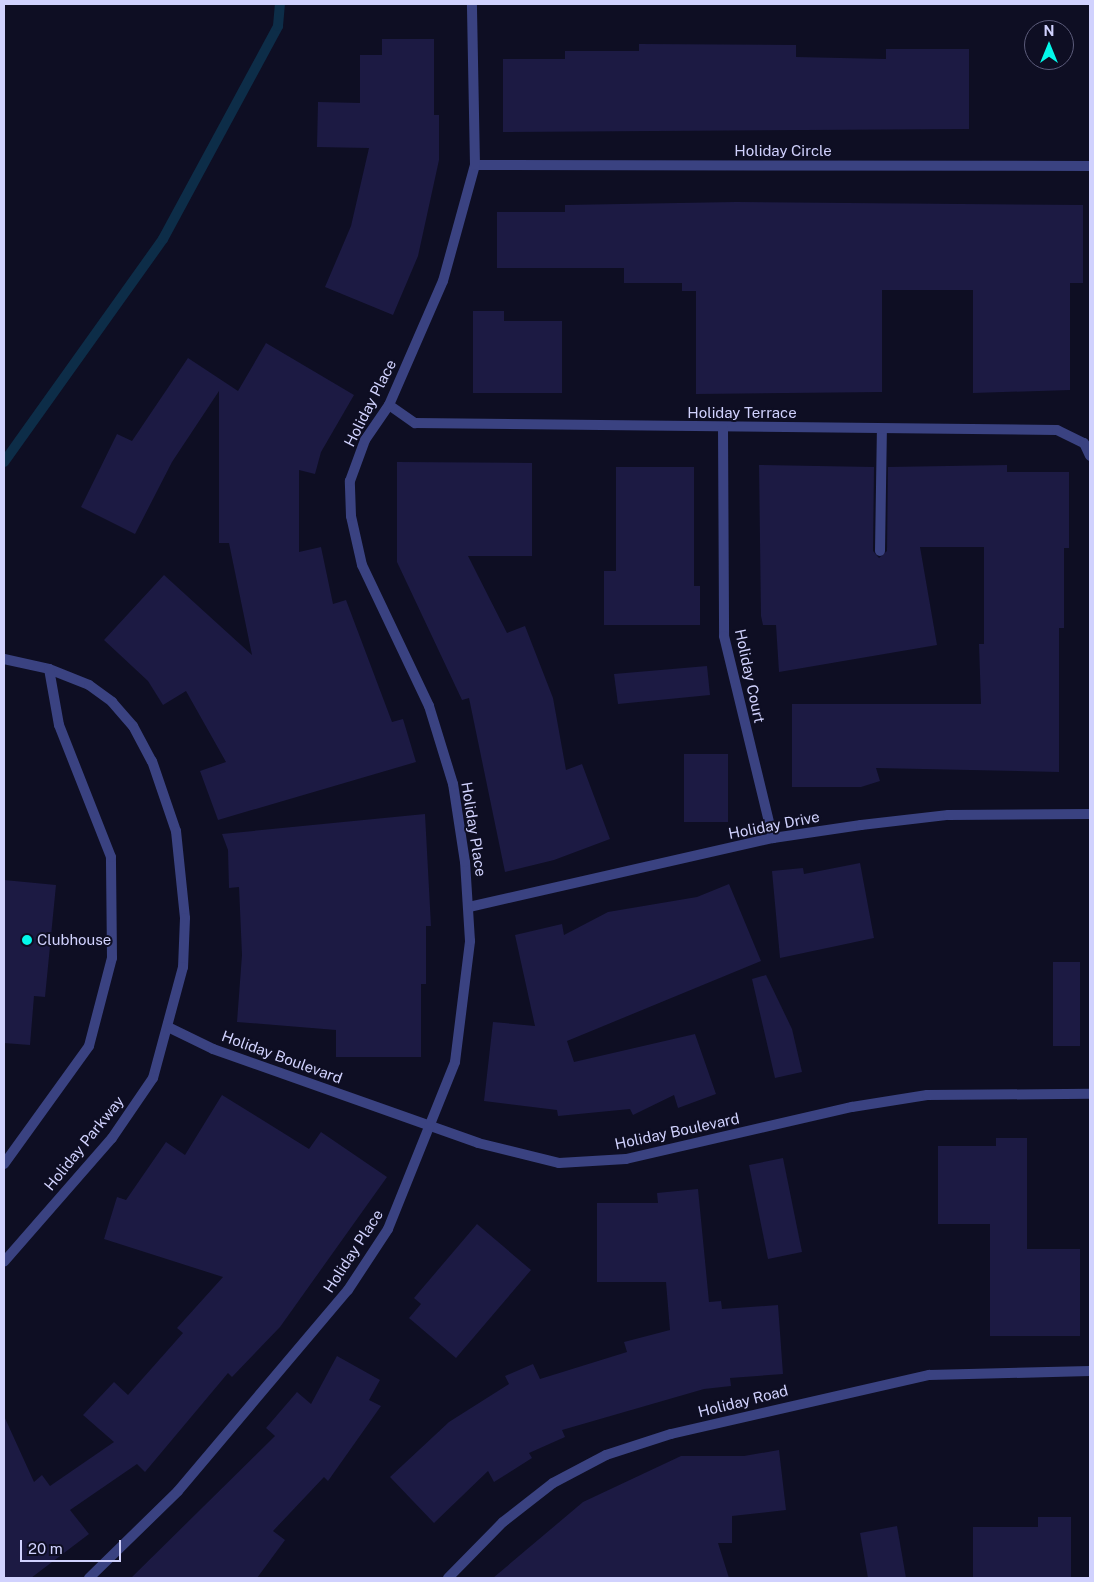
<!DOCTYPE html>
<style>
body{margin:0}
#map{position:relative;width:1094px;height:1582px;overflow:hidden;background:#0e0e23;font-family:"Public Sans",sans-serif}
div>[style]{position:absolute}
.stream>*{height:10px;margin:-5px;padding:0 5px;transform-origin:5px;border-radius:5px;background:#0d2d48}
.building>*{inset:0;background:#1c1a43}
.lane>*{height:10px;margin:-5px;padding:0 5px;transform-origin:5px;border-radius:5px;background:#3a4281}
.street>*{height:10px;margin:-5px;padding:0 5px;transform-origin:5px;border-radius:5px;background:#3a4281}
.dots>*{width:14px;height:14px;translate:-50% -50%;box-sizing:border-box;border:2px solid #0e0e23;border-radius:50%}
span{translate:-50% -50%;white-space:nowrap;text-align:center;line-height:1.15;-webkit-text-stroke:4px #0e0e23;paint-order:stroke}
.street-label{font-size:15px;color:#d1d2fe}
.poi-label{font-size:15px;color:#d1d2fe}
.left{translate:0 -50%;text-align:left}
.frame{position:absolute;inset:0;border:5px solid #d1d2fe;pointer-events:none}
.north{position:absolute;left:1024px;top:20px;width:50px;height:50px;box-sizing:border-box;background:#0e0e23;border:1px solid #5c5c7b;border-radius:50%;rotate:0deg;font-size:14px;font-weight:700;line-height:20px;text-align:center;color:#d1d2fe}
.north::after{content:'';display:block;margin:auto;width:18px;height:22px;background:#03f8ea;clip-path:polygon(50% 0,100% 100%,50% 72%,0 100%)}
.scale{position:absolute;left:20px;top:1540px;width:101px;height:22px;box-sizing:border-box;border:2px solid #d1d2fe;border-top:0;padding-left:6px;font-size:15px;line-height:18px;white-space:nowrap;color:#d1d2fe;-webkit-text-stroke:4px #0e0e23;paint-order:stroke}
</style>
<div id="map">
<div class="stream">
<i style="left:4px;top:462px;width:274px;rotate:-54.5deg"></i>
<i style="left:163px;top:239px;width:242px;rotate:-61.6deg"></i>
<i style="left:278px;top:26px;width:22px;rotate:-85deg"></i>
</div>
<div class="building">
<i style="clip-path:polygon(382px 39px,434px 39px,434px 115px,439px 115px,439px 160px,418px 256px,393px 315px,325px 287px,351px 226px,369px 148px,317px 147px,318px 102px,360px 103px,360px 55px,382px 55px)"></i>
<i style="clip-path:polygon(639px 44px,796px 45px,796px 57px,886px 59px,886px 49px,969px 49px,969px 129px,503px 132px,503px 59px,565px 59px,565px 51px,639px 51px)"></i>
<i style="clip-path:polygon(736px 202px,1083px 205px,1083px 283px,1070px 283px,1070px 390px,973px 393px,973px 290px,882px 290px,882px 392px,696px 394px,696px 291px,682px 291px,682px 283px,624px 283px,624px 268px,497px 268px,497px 212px,565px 212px,565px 205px)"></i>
<i style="clip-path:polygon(473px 311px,504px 311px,504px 321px,562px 321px,562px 393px,473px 393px)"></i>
<i style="clip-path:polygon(266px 343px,354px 395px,321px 452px,315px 474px,299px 470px,299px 552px,321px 547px,333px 604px,346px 600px,392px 722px,403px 719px,416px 762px,218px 820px,200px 771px,226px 762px,186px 691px,163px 705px,148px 681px,104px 640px,164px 575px,252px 655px,229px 543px,219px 543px,219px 391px,172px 462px,135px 534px,81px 507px,117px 434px,132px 441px,188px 358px,238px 391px)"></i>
<i style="clip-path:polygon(397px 462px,532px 463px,532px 556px,468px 556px,507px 633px,525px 626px,553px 698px,566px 770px,582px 764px,610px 839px,554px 860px,505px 872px,469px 698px,462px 700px,397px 562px)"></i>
<i style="clip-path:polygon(759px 465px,874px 467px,873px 551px,879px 558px,887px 551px,888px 467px,1007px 465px,1007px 472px,1069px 472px,1069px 548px,1064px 548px,1064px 628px,1059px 628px,1059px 772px,876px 768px,880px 781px,861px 787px,792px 787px,792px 704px,981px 704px,979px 644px,984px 644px,984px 547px,920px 547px,937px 645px,779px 672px,776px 625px,763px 625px,761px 616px)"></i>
<i style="clip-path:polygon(616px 467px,694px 467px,694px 586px,700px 586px,700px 625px,604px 625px,604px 571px,616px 571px)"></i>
<i style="clip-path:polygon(707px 666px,710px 695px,618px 704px,614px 674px)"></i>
<i style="clip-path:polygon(684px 754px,728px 754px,728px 822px,684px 822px)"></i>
<i style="clip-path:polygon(425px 814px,431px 926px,426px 926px,426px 984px,421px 984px,421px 1057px,336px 1057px,336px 1030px,237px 1022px,242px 955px,239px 887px,229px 888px,228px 850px,222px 834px)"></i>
<i style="clip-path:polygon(860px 863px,874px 938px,780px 958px,772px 871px,803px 868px,804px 874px)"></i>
<i style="clip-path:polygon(4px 880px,56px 885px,45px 997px,34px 996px,30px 1045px,4px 1043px)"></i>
<i style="clip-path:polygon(729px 884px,761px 961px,567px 1041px,574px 1062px,695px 1034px,716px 1094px,678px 1108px,674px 1095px,633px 1115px,630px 1109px,558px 1116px,557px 1110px,484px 1101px,493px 1022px,535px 1026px,515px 935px,562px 924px,564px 935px,608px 912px,697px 897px)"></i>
<i style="clip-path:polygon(1053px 962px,1080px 962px,1080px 1046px,1053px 1046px)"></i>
<i style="clip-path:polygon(766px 975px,792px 1029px,802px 1072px,775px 1078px,752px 979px)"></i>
<i style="clip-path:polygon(222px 1095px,309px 1149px,321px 1132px,387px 1177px,280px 1327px,232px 1377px,228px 1373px,145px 1472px,137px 1464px,70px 1510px,89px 1534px,31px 1578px,4px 1578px,4px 1416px,34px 1482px,42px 1475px,50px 1486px,114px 1442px,83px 1415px,114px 1382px,128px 1395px,183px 1333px,177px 1328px,223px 1277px,104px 1239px,117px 1197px,126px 1200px,166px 1142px,185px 1155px)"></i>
<i style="clip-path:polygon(996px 1138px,1027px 1138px,1027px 1249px,1080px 1249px,1080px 1336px,990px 1336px,990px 1224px,938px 1224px,938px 1146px,996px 1146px)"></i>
<i style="clip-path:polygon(783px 1158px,802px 1252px,768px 1259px,749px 1165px)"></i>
<i style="clip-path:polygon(698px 1189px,709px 1302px,721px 1301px,722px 1309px,778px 1305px,783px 1374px,730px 1378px,731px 1386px,704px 1389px,562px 1430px,565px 1437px,529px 1453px,532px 1458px,494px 1482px,488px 1471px,434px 1523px,390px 1477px,449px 1422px,509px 1384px,505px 1376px,533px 1364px,540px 1379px,627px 1352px,624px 1342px,670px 1330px,666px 1282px,597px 1282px,597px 1203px,658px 1203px,657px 1193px)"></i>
<i style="clip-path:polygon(477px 1224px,531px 1270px,456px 1358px,409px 1318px,421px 1304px,414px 1298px)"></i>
<i style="clip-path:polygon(337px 1356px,380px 1380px,369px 1400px,381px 1406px,328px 1481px,324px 1477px,273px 1531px,285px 1540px,257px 1578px,131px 1578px,275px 1436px,266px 1428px,297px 1392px,311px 1404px)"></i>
<i style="clip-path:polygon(779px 1450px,786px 1510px,732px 1516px,732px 1543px,718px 1543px,729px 1578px,493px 1578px,583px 1502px,681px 1456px,744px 1456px)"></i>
<i style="clip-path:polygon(1038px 1517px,1071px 1517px,1071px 1578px,973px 1578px,973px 1527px,1038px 1527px)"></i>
<i style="clip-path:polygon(897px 1526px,906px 1578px,868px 1578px,860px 1533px)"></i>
</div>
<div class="lane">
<i style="left:880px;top:551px;width:122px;rotate:-89.1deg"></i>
</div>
<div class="street">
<i style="left:475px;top:165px;width:615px;rotate:0.09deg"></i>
<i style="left:389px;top:405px;width:32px;rotate:35deg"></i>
<i style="left:415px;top:423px;width:642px;rotate:0.62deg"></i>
<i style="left:1057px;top:430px;width:30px;rotate:26deg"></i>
<i style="left:1084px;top:443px;width:14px;rotate:65deg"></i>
<i style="left:723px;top:428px;width:208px;rotate:89.7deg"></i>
<i style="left:724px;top:636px;width:208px;rotate:76.4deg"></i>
<i style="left:4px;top:659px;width:46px;rotate:12.5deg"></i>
<i style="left:49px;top:669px;width:43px;rotate:21.8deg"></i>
<i style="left:89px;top:685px;width:29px;rotate:36deg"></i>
<i style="left:112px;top:702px;width:32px;rotate:49deg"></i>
<i style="left:133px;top:726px;width:40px;rotate:62deg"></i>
<i style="left:152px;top:761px;width:74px;rotate:71.1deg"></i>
<i style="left:176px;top:831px;width:87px;rotate:84.1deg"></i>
<i style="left:185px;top:918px;width:49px;rotate:92.3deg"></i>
<i style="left:183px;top:967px;width:115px;rotate:105.1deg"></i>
<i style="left:153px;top:1078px;width:73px;rotate:124.3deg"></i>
<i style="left:112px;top:1138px;width:164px;rotate:131.1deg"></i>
<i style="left:469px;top:907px;width:312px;rotate:-12.8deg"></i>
<i style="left:773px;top:838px;width:89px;rotate:-8.4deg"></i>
<i style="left:861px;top:825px;width:88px;rotate:-6.6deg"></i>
<i style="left:948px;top:815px;width:142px;rotate:-0.4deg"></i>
<i style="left:170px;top:1028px;width:48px;rotate:26deg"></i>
<i style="left:213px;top:1049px;width:281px;rotate:19.5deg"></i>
<i style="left:478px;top:1143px;width:83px;rotate:13.9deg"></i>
<i style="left:559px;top:1163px;width:67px;rotate:-3.4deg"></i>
<i style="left:626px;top:1159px;width:232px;rotate:-13deg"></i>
<i style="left:852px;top:1107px;width:76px;rotate:-9.1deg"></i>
<i style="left:927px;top:1095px;width:163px;rotate:-0.4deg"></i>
<i style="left:4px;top:1164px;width:145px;rotate:-54.2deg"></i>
<i style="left:89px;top:1046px;width:91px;rotate:-75.4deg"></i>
<i style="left:112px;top:958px;width:101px;rotate:-90.6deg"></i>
<i style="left:111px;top:857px;width:142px;rotate:-111.5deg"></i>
<i style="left:59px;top:725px;width:57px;rotate:-100.1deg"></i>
<i style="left:89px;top:1578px;width:124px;rotate:-44.3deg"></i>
<i style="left:178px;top:1491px;width:263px;rotate:-49.8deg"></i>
<i style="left:348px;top:1290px;width:73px;rotate:-56.7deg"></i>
<i style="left:388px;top:1229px;width:180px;rotate:-68.1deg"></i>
<i style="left:455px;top:1062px;width:122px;rotate:-82.9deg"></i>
<i style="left:470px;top:941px;width:79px;rotate:-93.6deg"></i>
<i style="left:465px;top:862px;width:79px;rotate:-98.7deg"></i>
<i style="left:453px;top:784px;width:82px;rotate:-107.1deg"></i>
<i style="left:429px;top:706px;width:156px;rotate:-115.4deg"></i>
<i style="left:362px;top:565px;width:50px;rotate:-102.7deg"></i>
<i style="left:351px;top:516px;width:35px;rotate:-92deg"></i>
<i style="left:350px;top:481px;width:44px;rotate:-69.9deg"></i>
<i style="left:365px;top:440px;width:42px;rotate:-55.6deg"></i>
<i style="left:389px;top:405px;width:135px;rotate:-66.5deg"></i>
<i style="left:443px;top:281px;width:120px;rotate:-74.6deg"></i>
<i style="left:475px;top:165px;width:161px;rotate:-91.1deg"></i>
<i style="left:448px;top:1578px;width:78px;rotate:-45.5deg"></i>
<i style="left:503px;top:1522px;width:63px;rotate:-38deg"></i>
<i style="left:553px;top:1483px;width:60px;rotate:-27.8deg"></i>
<i style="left:606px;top:1455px;width:68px;rotate:-17.9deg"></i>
<i style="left:671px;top:1434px;width:265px;rotate:-12.9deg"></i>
<i style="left:929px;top:1375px;width:161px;rotate:-1.4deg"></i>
</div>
<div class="dots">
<i style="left:27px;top:940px;background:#03f8ea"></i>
</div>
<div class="street-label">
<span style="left:783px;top:151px">Holiday Circle</span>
<span style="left:370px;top:403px;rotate:-63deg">Holiday Place</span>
<span style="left:742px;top:413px">Holiday Terrace</span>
<span style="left:750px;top:676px;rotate:78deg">Holiday Court</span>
<span style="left:774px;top:825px;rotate:-11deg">Holiday Drive</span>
<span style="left:474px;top:829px;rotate:81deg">Holiday Place</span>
<span style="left:282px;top:1057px;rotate:20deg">Holiday Boulevard</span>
<span style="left:677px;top:1131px;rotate:-12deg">Holiday Boulevard</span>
<span style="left:84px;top:1143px;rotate:-51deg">Holiday Parkway</span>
<span style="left:353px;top:1251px;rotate:-57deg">Holiday Place</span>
<span style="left:743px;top:1401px;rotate:-14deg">Holiday Road</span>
</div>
<div class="poi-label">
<span class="left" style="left:37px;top:940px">Clubhouse</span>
</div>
<div class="frame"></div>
<div class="north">N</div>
<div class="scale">20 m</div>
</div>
